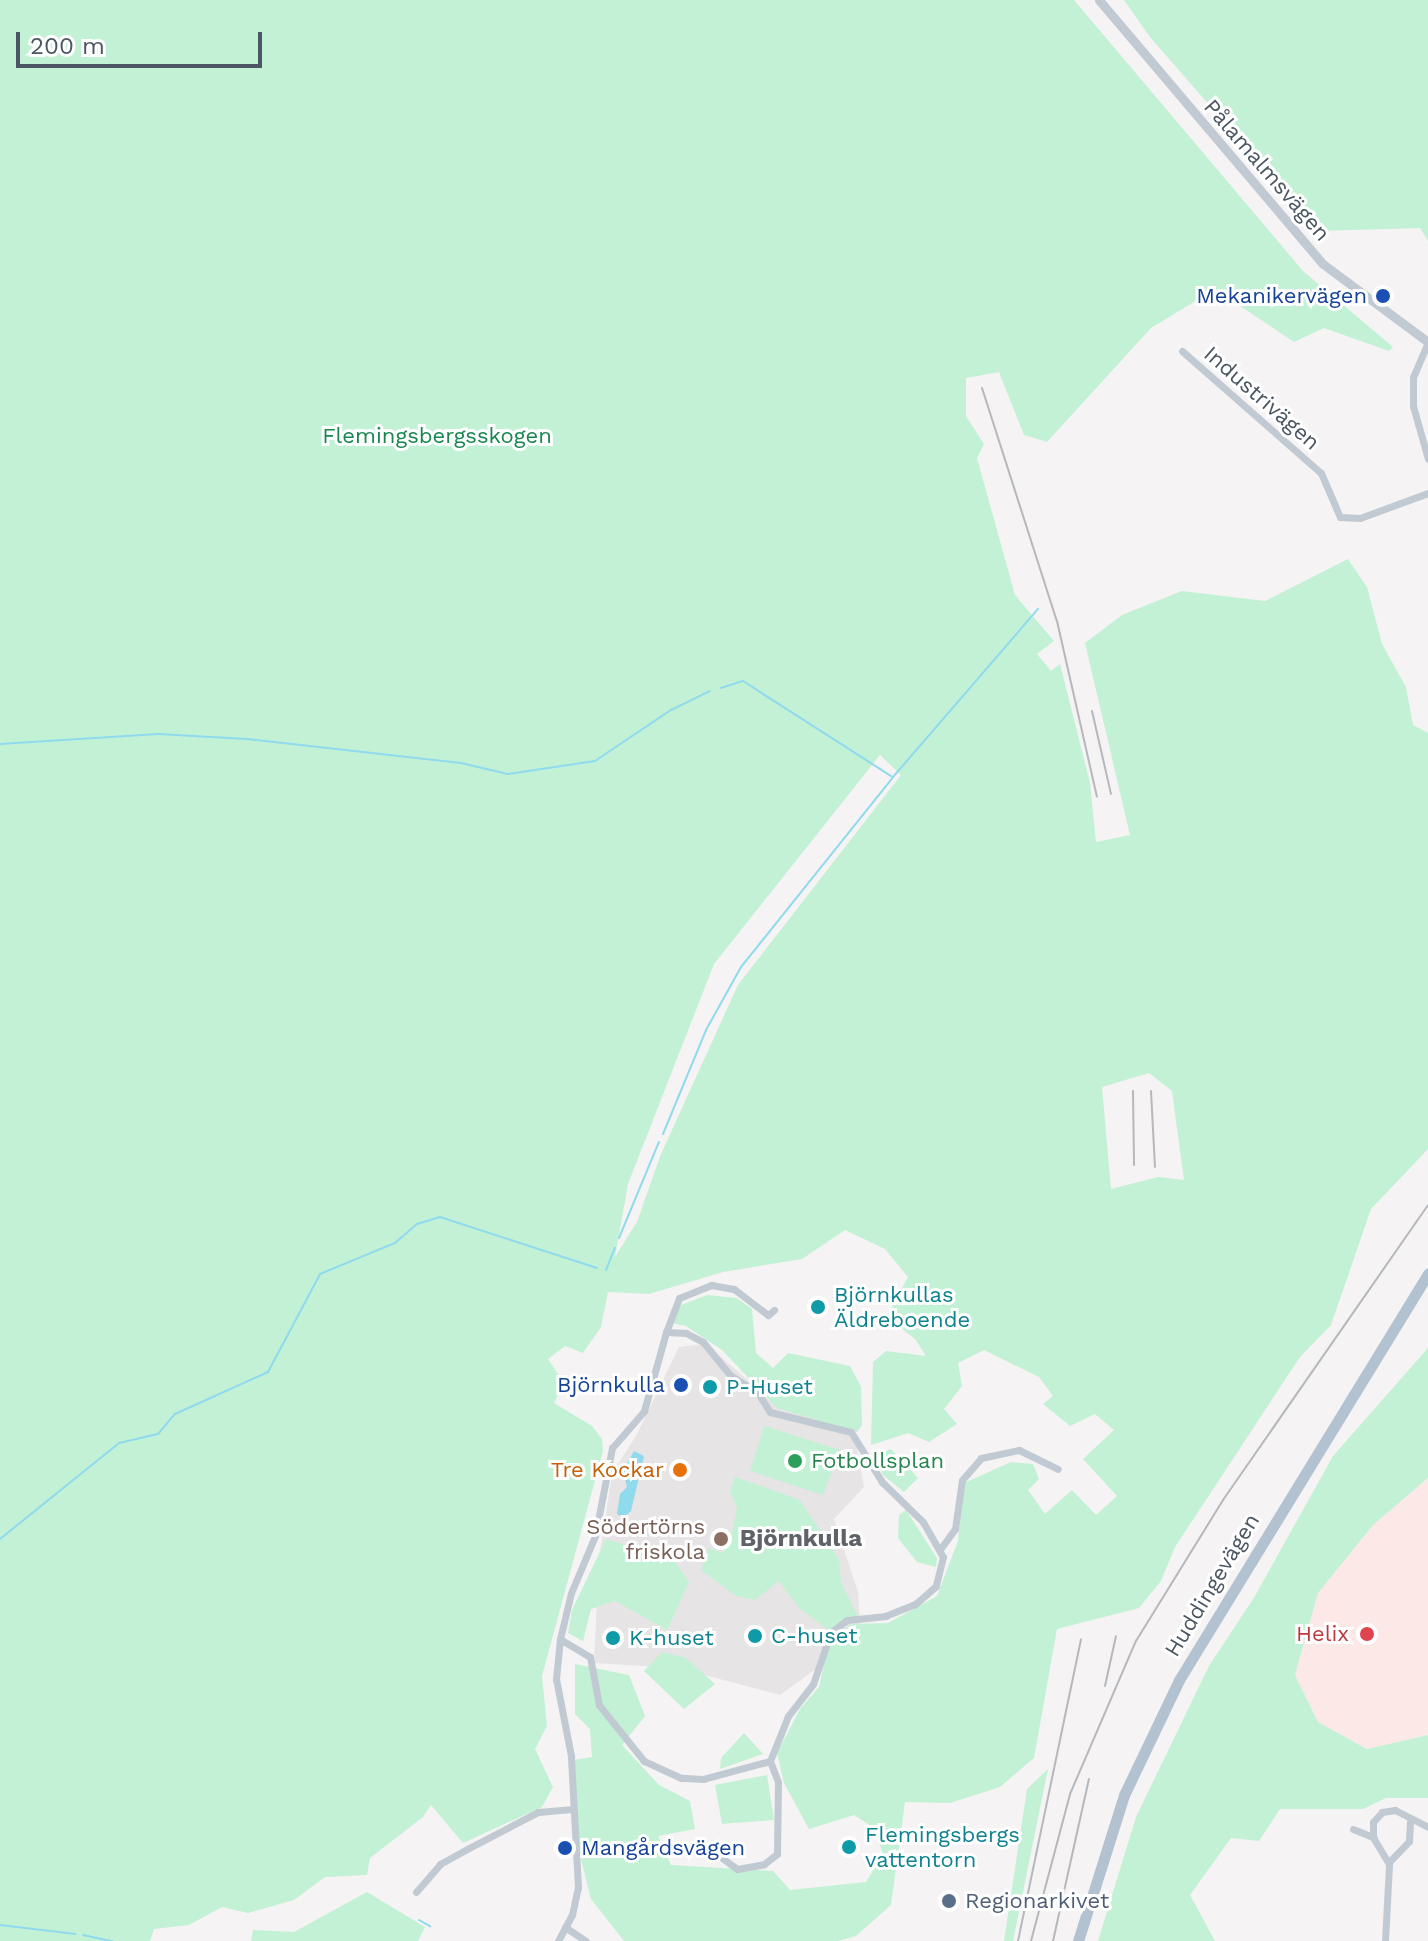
<!DOCTYPE html>
<meta charset="utf-8">
<style>
body{margin:0}
#map{position:relative;width:1428px;height:1941px;overflow:hidden;background:#f5f3f3;font-family:"Work Sans",sans-serif}
div>[style]{position:absolute}
.education>*{inset:0;background:#e6e4e5}
.medical>*{inset:0;background:#fce8e6}
.green>*{inset:0;background:#c3f1d5}
.water>*{inset:0;background:#90daee}
.stream>*{height:2px;margin:-1px;padding:0 1px;transform-origin:1px;border-radius:1px;background:#90daee}
.minor>*{height:7px;margin:-3.5px;padding:0 3.5px;transform-origin:3.5px;border-radius:3.5px;background:#c1cad2}
.tertiary>*{height:9px;margin:-4.5px;padding:0 4.5px;transform-origin:4.5px;border-radius:4.5px;background:#c1cad2}
.primary>*{height:11px;margin:-5.5px;padding:0 5.5px;transform-origin:5.5px;border-radius:5.5px;background:#b3c2d1}
.rail>*{height:2px;margin:-1px;padding:0 1px;transform-origin:1px;border-radius:1px;background:#b5b8bd}
.dots>*{width:22px;height:22px;translate:-50% -50%;box-sizing:border-box;border:4px solid #fff;border-radius:50%}
span{translate:-50% -50%;white-space:nowrap;text-align:center;line-height:1.15;-webkit-text-stroke:6px #fff;paint-order:stroke}
.street-label{font-size:22px;color:#4a5661}
.transit-label{font-size:22px;color:#164399}
.right{translate:-100% -50%;text-align:right}
.left{translate:0 -50%;text-align:left}
.park-label{font-size:22px;color:#17864f}
.culture-label{font-size:22px;color:#0d838f}
.leisure-label{font-size:22px;color:#27864d}
.food-label{font-size:22px;color:#c56008}
.education-label{font-size:22px;color:#785e54}
.health-label{font-size:22px;color:#be3a42}
.service-label{font-size:22px;color:#4e5e75}
.neighbourhood-label{font-size:24px;color:#5f6368;font-weight:700}
.scale{position:absolute;left:16px;top:32px;width:246px;height:36px;box-sizing:border-box;border:4px solid #4a5661;border-top:0;padding-left:10px;font-size:24px;line-height:28px;white-space:nowrap;color:#4a5661;-webkit-text-stroke:6px #fff;paint-order:stroke}
</style>
<div id="map">
<div class="education">
<i style="clip-path:polygon(706px 1344px,779px 1407px,851px 1413px,864px 1487px,834px 1519px,858px 1592px,861px 1636px,780px 1695px,678px 1668px,594px 1663px,599px 1558px,612px 1474px,637px 1434px,679px 1347px)"></i>
</div>
<div class="medical">
<i style="clip-path:polygon(1428px 1478px,1428px 1735px,1368px 1749px,1318px 1722px,1295px 1675px,1318px 1593px,1373px 1525px)"></i>
</div>
<div class="green">
<i style="clip-path:polygon(evenodd,0 0,1074px 0,1303px 271px,1393px 347px,1389px 351px,1324px 328px,1294px 342px,1215px 289px,1151px 328px,1047px 442px,1024px 435px,999px 372px,966px 378px,966px 416px,984px 444px,977px 458px,1015px 595px,1054px 641px,1037px 654px,1051px 671px,1060px 664px,1090px 783px,1096px 842px,1130px 835px,1085px 643px,1122px 615px,1182px 591px,1265px 601px,1348px 559px,1367px 587px,1382px 644px,1406px 687px,1413px 725px,1428px 733px,1428px 1149px,1371px 1209px,1331px 1325px,1300px 1357px,1175px 1547px,1161px 1581px,1139px 1608px,1057px 1629px,1034px 1758px,1000px 1787px,950px 1803px,905px 1802px,891px 1905px,856px 1936px,838px 1941px,624px 1941px,591px 1899px,574px 1832px,574px 1760px,592px 1757px,590px 1729px,575px 1714px,575px 1664px,629px 1675px,645px 1716px,622px 1745px,659px 1785px,690px 1801px,695px 1829px,658px 1836px,671px 1865px,773px 1871px,790px 1890px,866px 1882px,883px 1854px,874px 1828px,854px 1815px,809px 1829px,784px 1783px,777px 1753px,800px 1709px,819px 1687px,829px 1643px,851px 1624px,888px 1623px,937px 1596px,958px 1541px,964px 1483px,1011px 1462px,1033px 1464px,1039px 1479px,1028px 1490px,1045px 1514px,1072px 1490px,1096px 1515px,1117px 1496px,1083px 1459px,1114px 1430px,1095px 1414px,1070px 1426px,1043px 1404px,1053px 1396px,1039px 1377px,984px 1350px,958px 1363px,962px 1386px,944px 1409px,957px 1424px,929px 1442px,908px 1433px,871px 1445px,873px 1362px,886px 1351px,926px 1356px,915px 1339px,887px 1317px,908px 1277px,885px 1249px,845px 1230px,802px 1259px,723px 1272px,649px 1294px,608px 1292px,601px 1327px,583px 1353px,565px 1346px,548px 1359px,564px 1383px,554px 1403px,592px 1426px,602px 1439px,603px 1451px,542px 1676px,547px 1726px,535px 1749px,553px 1787px,542px 1807px,463px 1843px,431px 1805px,423px 1817px,370px 1858px,367px 1875px,325px 1877px,294px 1900px,248px 1913px,222px 1907px,189px 1925px,154px 1929px,150px 1941px,0 1941px,0 0,880px 755px,901px 775px,738px 985px,661px 1154px,637px 1222px,615px 1257px,628px 1184px,714px 964px,880px 755px,0 0,1149px 1073px,1172px 1091px,1184px 1180px,1158px 1177px,1111px 1189px,1102px 1087px,1149px 1073px)"></i>
<i style="clip-path:polygon(1124px 0,1428px 0,1428px 241px,1420px 228px,1319px 231px,1150px 37px)"></i>
<i style="clip-path:polygon(707px 1295px,737px 1298px,752px 1309px,756px 1353px,773px 1368px,788px 1353px,850px 1366px,861px 1387px,862px 1425px,857px 1432px,777px 1408px,722px 1350px,686px 1326px,672px 1323px,681px 1305px)"></i>
<i style="clip-path:polygon(1428px 1348px,1428px 1478px,1373px 1525px,1318px 1593px,1295px 1675px,1318px 1722px,1367px 1749px,1428px 1735px,1428px 1798px,1386px 1798px,1363px 1809px,1280px 1809px,1259px 1841px,1231px 1838px,1190px 1895px,1215px 1941px,1098px 1941px,1136px 1817px,1209px 1666px,1255px 1596px,1333px 1456px)"></i>
<i style="clip-path:polygon(764px 1426px,840px 1450px,823px 1495px,750px 1471px)"></i>
<i style="clip-path:polygon(891px 1449px,918px 1478px,904px 1492px,883px 1475px,874px 1456px)"></i>
<i style="clip-path:polygon(735px 1477px,800px 1500px,839px 1560px,841px 1582px,859px 1619px,831px 1632px,799px 1608px,779px 1581px,755px 1600px,736px 1596px,701px 1570px,708px 1548px,723px 1553px,733px 1529px,737px 1507px,730px 1492px)"></i>
<i style="clip-path:polygon(906px 1510px,937px 1558px,936px 1567px,917px 1562px,898px 1538px,899px 1515px)"></i>
<i style="clip-path:polygon(606px 1539px,673px 1559px,689px 1582px,667px 1630px,615px 1601px,591px 1609px,583px 1641px,568px 1633px,572px 1610px)"></i>
<i style="clip-path:polygon(662px 1652px,686px 1658px,715px 1684px,684px 1709px,644px 1671px)"></i>
<i style="clip-path:polygon(744px 1733px,763px 1754px,720px 1769px,721px 1758px)"></i>
<i style="clip-path:polygon(1048px 1769px,1013px 1941px,1004px 1941px,1027px 1789px)"></i>
<i style="clip-path:polygon(767px 1775px,774px 1820px,722px 1824px,715px 1785px)"></i>
<i style="clip-path:polygon(367px 1892px,425px 1927px,418px 1941px,251px 1941px,253px 1930px,294px 1932px)"></i>
</div>
<div class="water">
<i style="clip-path:polygon(634px 1451px,644px 1456px,631px 1511px,623px 1518px,617px 1514px,620px 1494px,627px 1487px,623px 1471px)"></i>
</div>
<div class="stream">
<i style="left:721px;top:688px;width:23px;rotate:-18deg"></i>
<i style="left:743px;top:681px;width:176px;rotate:32.7deg"></i>
<i style="left:0;top:744px;width:158px;rotate:-3.6deg"></i>
<i style="left:158px;top:734px;width:89px;rotate:3.2deg"></i>
<i style="left:247px;top:739px;width:215px;rotate:6.4deg"></i>
<i style="left:461px;top:763px;width:48px;rotate:13.2deg"></i>
<i style="left:508px;top:774px;width:88px;rotate:-8.5deg"></i>
<i style="left:595px;top:761px;width:92px;rotate:-33.9deg"></i>
<i style="left:671px;top:710px;width:43px;rotate:-26deg"></i>
<i style="left:663px;top:1134px;width:113px;rotate:-67.5deg"></i>
<i style="left:706px;top:1030px;width:72px;rotate:-60.9deg"></i>
<i style="left:741px;top:967px;width:243px;rotate:-51.3deg"></i>
<i style="left:893px;top:777px;width:222px;rotate:-49.2deg"></i>
<i style="left:619px;top:1238px;width:104px;rotate:-67.4deg"></i>
<i style="left:606px;top:1270px;width:24px;rotate:-68deg"></i>
<i style="left:0;top:1539px;width:153px;rotate:-38.9deg"></i>
<i style="left:119px;top:1443px;width:40px;rotate:-13deg"></i>
<i style="left:158px;top:1434px;width:26px;rotate:-50deg"></i>
<i style="left:175px;top:1414px;width:102px;rotate:-24.3deg"></i>
<i style="left:268px;top:1372px;width:111px;rotate:-62deg"></i>
<i style="left:320px;top:1274px;width:81px;rotate:-22.5deg"></i>
<i style="left:395px;top:1243px;width:29px;rotate:-41deg"></i>
<i style="left:417px;top:1224px;width:24px;rotate:-17deg"></i>
<i style="left:440px;top:1217px;width:165px;rotate:18deg"></i>
<i style="left:419px;top:1920px;width:13px;rotate:29deg"></i>
<i style="left:0;top:1925px;width:76px;rotate:6.8deg"></i>
<i style="left:83px;top:1935px;width:30px;rotate:12deg"></i>
</div>
<div class="minor">
<i style="left:1428px;top:342px;width:38px;rotate:113deg"></i>
<i style="left:1413px;top:377px;width:29px;rotate:90deg"></i>
<i style="left:1413px;top:406px;width:55px;rotate:74.2deg"></i>
<i style="left:1182px;top:351px;width:185px;rotate:41.3deg"></i>
<i style="left:1321px;top:473px;width:48px;rotate:66.6deg"></i>
<i style="left:1340px;top:517px;width:20px;rotate:3deg"></i>
<i style="left:1360px;top:518px;width:72px;rotate:-20.2deg"></i>
<i style="left:666px;top:1332px;width:36px;rotate:-69deg"></i>
<i style="left:679px;top:1298px;width:35px;rotate:-22deg"></i>
<i style="left:711px;top:1285px;width:23px;rotate:10deg"></i>
<i style="left:734px;top:1289px;width:43px;rotate:37.4deg"></i>
<i style="left:768px;top:1315px;width:8px;rotate:-40deg"></i>
<i style="left:941px;top:1548px;width:24px;rotate:-54deg"></i>
<i style="left:955px;top:1529px;width:49px;rotate:-81.9deg"></i>
<i style="left:962px;top:1480px;width:29px;rotate:-49deg"></i>
<i style="left:981px;top:1458px;width:39px;rotate:-12deg"></i>
<i style="left:1019px;top:1450px;width:43px;rotate:26deg"></i>
<i style="left:1353px;top:1829px;width:22px;rotate:22deg"></i>
<i style="left:722px;top:1858px;width:19px;rotate:36deg"></i>
<i style="left:737px;top:1869px;width:27px;rotate:-10deg"></i>
<i style="left:764px;top:1864px;width:16px;rotate:-38deg"></i>
<i style="left:777px;top:1854px;width:72px;rotate:-89.2deg"></i>
<i style="left:778px;top:1782px;width:22px;rotate:-111deg"></i>
<i style="left:1389px;top:1862px;width:29px;rotate:-46deg"></i>
<i style="left:1409px;top:1841px;width:19px;rotate:-87deg"></i>
<i style="left:416px;top:1892px;width:37px;rotate:-49deg"></i>
<i style="left:440px;top:1864px;width:33px;rotate:-29deg"></i>
<i style="left:469px;top:1848px;width:78px;rotate:-27.6deg"></i>
<i style="left:538px;top:1812px;width:33px;rotate:-5deg"></i>
<i style="left:565px;top:1927px;width:25px;rotate:34deg"></i>
<i style="left:558px;top:1941px;width:30px;rotate:-62deg"></i>
<i style="left:572px;top:1915px;width:29px;rotate:-78deg"></i>
<i style="left:578px;top:1887px;width:131px;rotate:-93.1deg"></i>
<i style="left:571px;top:1756px;width:78px;rotate:-101deg"></i>
<i style="left:556px;top:1679px;width:40px;rotate:-84.3deg"></i>
<i style="left:560px;top:1639px;width:47px;rotate:-76.6deg"></i>
<i style="left:571px;top:1593px;width:62px;rotate:-67.2deg"></i>
<i style="left:595px;top:1536px;width:90px;rotate:-79.1deg"></i>
<i style="left:612px;top:1448px;width:49px;rotate:-49.1deg"></i>
<i style="left:644px;top:1411px;width:82px;rotate:-74.4deg"></i>
<i style="left:666px;top:1332px;width:20px;rotate:3deg"></i>
<i style="left:686px;top:1333px;width:19px;rotate:28deg"></i>
<i style="left:703px;top:1342px;width:43px;rotate:50.7deg"></i>
<i style="left:730px;top:1375px;width:33px;rotate:33deg"></i>
<i style="left:758px;top:1393px;width:22px;rotate:58deg"></i>
<i style="left:770px;top:1412px;width:83px;rotate:13.9deg"></i>
<i style="left:851px;top:1432px;width:59px;rotate:58.2deg"></i>
<i style="left:882px;top:1482px;width:57px;rotate:44.3deg"></i>
<i style="left:923px;top:1522px;width:40px;rotate:60.3deg"></i>
<i style="left:943px;top:1557px;width:30px;rotate:104deg"></i>
<i style="left:936px;top:1586px;width:28px;rotate:139deg"></i>
<i style="left:915px;top:1604px;width:31px;rotate:158deg"></i>
<i style="left:886px;top:1616px;width:39px;rotate:174deg"></i>
<i style="left:847px;top:1620px;width:20px;rotate:143deg"></i>
<i style="left:831px;top:1632px;width:55px;rotate:109.1deg"></i>
<i style="left:813px;top:1684px;width:41px;rotate:128deg"></i>
<i style="left:788px;top:1716px;width:48px;rotate:111.8deg"></i>
<i style="left:770px;top:1761px;width:69px;rotate:165deg"></i>
<i style="left:703px;top:1779px;width:22px;rotate:-177deg"></i>
<i style="left:681px;top:1778px;width:41px;rotate:-155.3deg"></i>
<i style="left:644px;top:1761px;width:72px;rotate:-128.8deg"></i>
<i style="left:599px;top:1705px;width:49px;rotate:-100.6deg"></i>
<i style="left:590px;top:1657px;width:35px;rotate:-149deg"></i>
<i style="left:1385px;top:1941px;width:77px;rotate:-87deg"></i>
<i style="left:1389px;top:1864px;width:31px;rotate:-121deg"></i>
<i style="left:1373px;top:1837px;width:15px;rotate:-90deg"></i>
<i style="left:1373px;top:1822px;width:13px;rotate:-48deg"></i>
<i style="left:1382px;top:1812px;width:13px;rotate:-9deg"></i>
<i style="left:1395px;top:1810px;width:37px;rotate:27deg"></i>
</div>
<div class="tertiary">
<i style="left:1099px;top:0;width:346px;rotate:49.7deg"></i>
<i style="left:1323px;top:264px;width:131px;rotate:36.6deg"></i>
</div>
<div class="primary">
<i style="left:1078px;top:1941px;width:153px;rotate:-72.5deg"></i>
<i style="left:1124px;top:1795px;width:127px;rotate:-64.4deg"></i>
<i style="left:1179px;top:1680px;width:477px;rotate:-58.5deg"></i>
</div>
<div class="rail">
<i style="left:982px;top:388px;width:245px;rotate:72.2deg"></i>
<i style="left:1057px;top:621px;width:180px;rotate:77.2deg"></i>
<i style="left:1092px;top:711px;width:85px;rotate:77.1deg"></i>
<i style="left:1133px;top:1091px;width:74px;rotate:89.2deg"></i>
<i style="left:1151px;top:1091px;width:76px;rotate:87deg"></i>
<i style="left:1105px;top:1686px;width:51px;rotate:-77.6deg"></i>
<i style="left:1018px;top:1941px;width:308px;rotate:-78.2deg"></i>
<i style="left:1031px;top:1941px;width:152px;rotate:-75.1deg"></i>
<i style="left:1070px;top:1794px;width:167px;rotate:-66.7deg"></i>
<i style="left:1136px;top:1641px;width:166px;rotate:-58.3deg"></i>
<i style="left:1223px;top:1500px;width:359px;rotate:-55.2deg"></i>
<i style="left:1053px;top:1941px;width:166px;rotate:-77.5deg"></i>
</div>
<div class="dots">
<i style="left:1383px;top:296px;background:#1a4fb4"></i>
<i style="left:818px;top:1307px;background:#0f9aa8"></i>
<i style="left:681px;top:1385px;background:#1a4fb4"></i>
<i style="left:710px;top:1387px;background:#0f9aa8"></i>
<i style="left:795px;top:1461px;background:#2e9e5b"></i>
<i style="left:680px;top:1470px;background:#e8710a"></i>
<i style="left:721px;top:1539px;background:#8d6e63"></i>
<i style="left:1367px;top:1634px;background:#e0444e"></i>
<i style="left:755px;top:1636px;background:#0f9aa8"></i>
<i style="left:613px;top:1638px;background:#0f9aa8"></i>
<i style="left:849px;top:1847px;background:#0f9aa8"></i>
<i style="left:565px;top:1848px;background:#1a4fb4"></i>
<i style="left:949px;top:1901px;background:#5c6f8a"></i>
</div>
<div class="street-label">
<span style="left:1267px;top:170px;rotate:49deg">Pålamalmsvägen</span>
<span style="left:1262px;top:398px;rotate:41deg">Industrivägen</span>
<span style="left:1212px;top:1585px;rotate:-59deg">Huddingevägen</span>
</div>
<div class="transit-label">
<span class="right" style="left:1367px;top:296px">Mekanikervägen</span>
<span class="right" style="left:665px;top:1385px">Björnkulla</span>
<span class="left" style="left:581px;top:1848px">Mangårdsvägen</span>
</div>
<div class="park-label">
<span style="left:437px;top:436px">Flemingsbergsskogen</span>
</div>
<div class="culture-label">
<span class="left" style="left:834px;top:1307px">Björnkullas<br>Äldreboende</span>
<span class="left" style="left:726px;top:1387px">P-Huset</span>
<span class="left" style="left:771px;top:1636px">C-huset</span>
<span class="left" style="left:629px;top:1638px">K-huset</span>
<span class="left" style="left:865px;top:1847px">Flemingsbergs<br>vattentorn</span>
</div>
<div class="leisure-label">
<span class="left" style="left:811px;top:1461px">Fotbollsplan</span>
</div>
<div class="food-label">
<span class="right" style="left:664px;top:1470px">Tre Kockar</span>
</div>
<div class="education-label">
<span class="right" style="left:705px;top:1539px">Södertörns<br>friskola</span>
</div>
<div class="health-label">
<span class="right" style="left:1349px;top:1634px">Helix</span>
</div>
<div class="service-label">
<span class="left" style="left:965px;top:1901px">Regionarkivet</span>
</div>
<div class="neighbourhood-label">
<span style="left:801px;top:1539px">Björnkulla</span>
</div>
<div class="scale">200 m</div>
</div>
